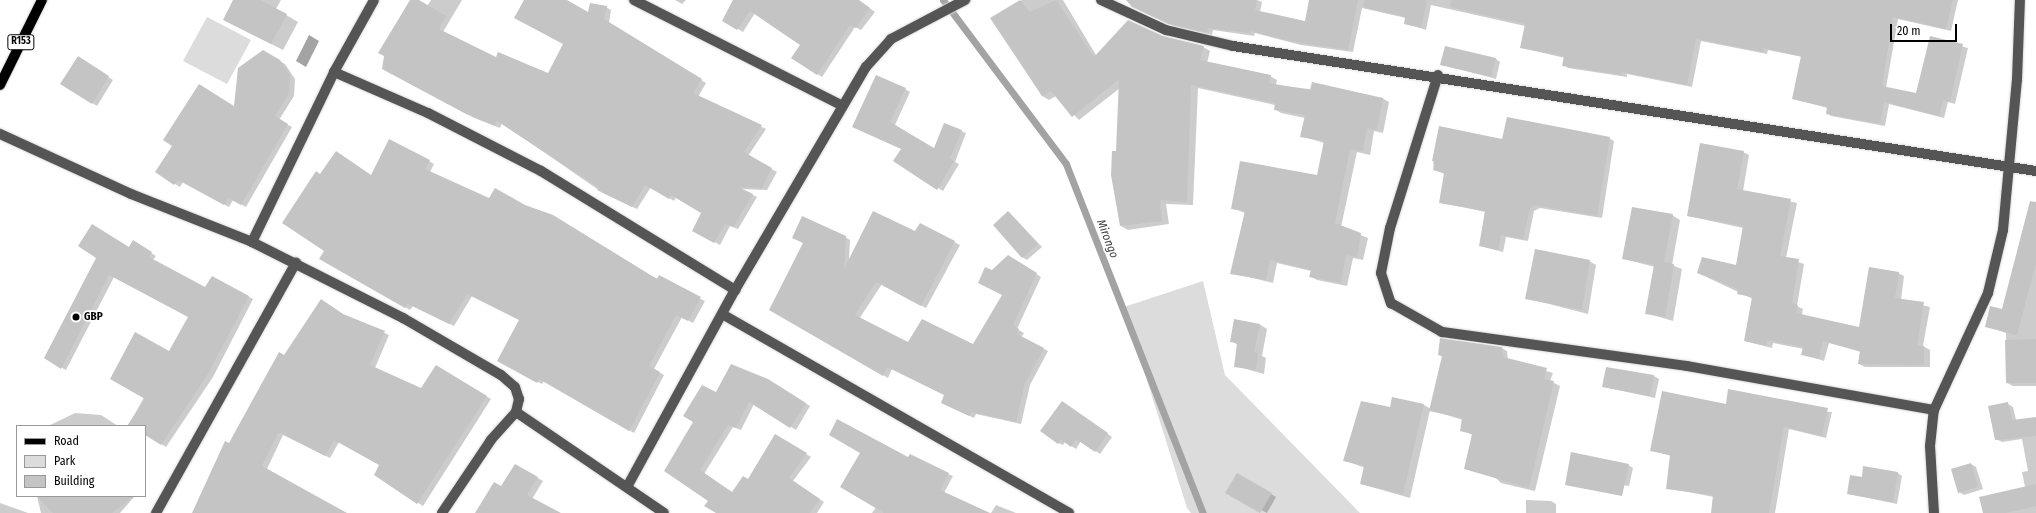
<!DOCTYPE html>
<style>
body{margin:0}
#map{position:relative;width:2036px;height:513px;overflow:hidden;background:#fff;font-family:"Fira Sans Condensed",sans-serif}
div>[style]{position:absolute}
.green>*{inset:0;background:#dcdcdc}
.water>*{inset:0;background:#a3a3a3}
.shadow>*{inset:0;background:#0003}
.stream>*{height:7px;margin:-3.5px;padding:0 3.5px;transform-origin:3.5px;border-radius:3.5px;background:#a3a3a3}
.building>*{inset:0;background:#c4c4c4}
.roads{filter:drop-shadow(0 0 1px #dbdbdb) drop-shadow(0 0 1px #dbdbdb)}
.minor>*{height:10px;margin:-5px;padding:0 5px;transform-origin:5px;border-radius:5px;background:#555}
.major>*{height:10px;margin:-5px;padding:0 5px;transform-origin:5px;border-radius:5px;background:#000}
.dots>*{width:11px;height:11px;translate:-50% -50%;box-sizing:border-box;border:2px solid #fff;border-radius:50%}
span{translate:-50% -50%;white-space:nowrap;text-align:center;line-height:1.15;-webkit-text-stroke:3.5px #fff;paint-order:stroke}
.shield-label span{padding:1px 3px;background:#fff;border:1px solid;border-radius:3px;-webkit-text-stroke-width:0}
.shield-label{font-size:10px;color:#000;font-weight:700}
.poi-label{font-size:11px;color:#000;font-weight:700}
.left{translate:0 -50%;text-align:left}
.water-label{font-size:12px;color:#444;font-style:italic}
.legend{position:absolute;left:16px;top:425px;width:130px;height:72px;box-sizing:border-box;background:#fff;border:1px solid #999;margin:0;padding:5px 7px;list-style:none;font-size:12px;color:#000}
.legend li{display:flex;align-items:center;gap:8px;height:20px}
.legend b{width:20px;border:1px solid #999}
.scale{position:absolute;left:1890px;top:24px;width:67px;height:18px;box-sizing:border-box;border:2px solid #000;border-top:0;padding-left:5px;font-size:12px;line-height:14px;white-space:nowrap;color:#000;-webkit-text-stroke:3px #fff;paint-order:stroke}
</style>
<div id="map">
<div class="green">
<i style="clip-path:polygon(207px 17px,251px 40px,227px 84px,183px 61px)"></i>
<i style="clip-path:polygon(1203px 281px,1225px 375px,1360px 513px,1191px 513px,1187px 508px,1124px 307px)"></i>
</div>
<div class="water">
<i style="clip-path:polygon(309px 35px,319px 41px,306px 67px,296px 61px)"></i>
</div>
<div class="shadow">
<i style="clip-path:polygon(234px 0,281px 0,276px 9px,298px 22px,283px 50px,236px 26px)"></i>
<i style="clip-path:polygon(411px 0,427px 6px,431px 0,462px 0,443px 32px,497px 59px,549px 75px,565px 44px,526px 0,565px 0,589px 13px,606px 7px,611px 10px,609px 23px,706px 83px,698px 97px,766px 129px,748px 156px,777px 172px,767px 190px,741px 189px,757px 197px,738px 229px,730px 226px,720px 245px,693px 230px,703px 213px,676px 197px,674px 201px,651px 187px,637px 209px,603px 193px,502px 123px,500px 128px,472px 117px)"></i>
<i style="clip-path:polygon(675px 0,686px 0,682px 4px)"></i>
<i style="clip-path:polygon(733px 0,858px 0,875px 12px,861px 30px,855px 27px,822px 77px,792px 58px,801px 44px,755px 13px,743px 32px,723px 20px)"></i>
<i style="clip-path:polygon(1022px 0,1063px 0,1096px 55px,1163px 37px,1203px 47px,1210px 51px,1207px 63px,1270px 76px,1277px 80px,1276px 85px,1382px 98px,1389px 102px,1383px 133px,1374px 131px,1370px 155px,1357px 152px,1341px 227px,1368px 238px,1363px 260px,1353px 258px,1347px 286px,1317px 280px,1310px 276px,1311px 271px,1277px 263px,1273px 283px,1232px 273px,1245px 213px,1232px 208px,1318px 176px,1324px 143px,1301px 136px,1305px 118px,1281px 113px,1275px 109px,1275px 105px,1198px 88px,1193px 205px,1166px 204px,1169px 224px,1128px 230px,1121px 226px,1117px 152px,1120px 88px,1079px 120px,1056px 96px,1049px 100px,1042px 96px,992px 18px)"></i>
<i style="clip-path:polygon(1127px 0,1257px 0,1262px 2px,1260px 12px,1306px 22px,1310px 0,1958px 0,1951px 31px,1898px 19px,1886px 88px,1917px 94px,1931px 38px,1968px 48px,1955px 104px,1948px 102px,1944px 118px,1889px 104px,1885px 126px,1831px 116px,1827px 113px,1828px 108px,1793px 99px,1802px 57px,1768px 50px,1767px 54px,1701px 41px,1692px 87px,1627px 74px,1627px 77px,1568px 68px,1564px 65px,1565px 58px,1522px 48px,1525px 26px,1431px 5px,1426px 30px,1405px 23px,1406px 18px,1362px 8px,1353px 52px,1301px 45px,1255px 33px,1254px 36px,1213px 30px,1212px 35px,1174px 26px,1139px 10px)"></i>
<i style="clip-path:polygon(263px 52px,285px 64px,295px 79px,294px 96px,279px 120px,292px 127px,246px 207px,233px 200px,229px 207px,183px 182px,180px 187px,156px 172px,235px 107px)"></i>
<i style="clip-path:polygon(78px 58px,113px 80px,97px 106px,62px 84px)"></i>
<i style="clip-path:polygon(1496px 59px,1500px 62px,1496px 79px,1441px 64px)"></i>
<i style="clip-path:polygon(905px 89px,910px 92px,895px 125px,934px 150px,961px 131px,966px 133px,955px 162px,959px 164px,943px 191px,894px 161px,902px 149px,858px 129px)"></i>
<i style="clip-path:polygon(1609px 138px,1614px 141px,1602px 218px,1540px 208px,1534px 211px,1528px 241px,1506px 237px,1503px 252px,1480px 246px,1485px 212px,1440px 202px,1445px 174px,1434px 170px,1433px 160px,1503px 140px)"></i>
<i style="clip-path:polygon(1743px 152px,1749px 155px,1743px 191px,1797px 203px,1786px 258px,1804px 264px,1797px 306px,1803px 309px,1802px 315px,1860px 328px,1898px 273px,1904px 276px,1901px 300px,1930px 307px,1923px 346px,1930px 350px,1930px 367px,1865px 367px,1859px 364px,1861px 352px,1829px 343px,1824px 361px,1802px 354px,1804px 349px,1773px 343px,1772px 348px,1745px 341px,1753px 299px,1698px 273px,1737px 267px,1743px 228px,1688px 216px)"></i>
<i style="clip-path:polygon(429px 161px,434px 164px,430px 172px,705px 301px,693px 323px,682px 317px,654px 369px,664px 375px,634px 433px,544px 381px,542px 384px,498px 361px,520px 320px,472px 296px,454px 326px,413px 306px,410px 310px,321px 259px,326px 251px,320px 175px,371px 176px)"></i>
<i style="clip-path:polygon(1009px 212px,1042px 247px,1027px 260px,1022px 257px)"></i>
<i style="clip-path:polygon(1672px 215px,1680px 220px,1672px 265px,1682px 269px,1673px 321px,1646px 313px,1655px 267px,1624px 259px)"></i>
<i style="clip-path:polygon(920px 224px,960px 245px,926px 308px,882px 284px,859px 319px,908px 343px,974px 345px,1003px 295px,992px 271px,1008px 256px,1041px 277px,1017px 329px,1024px 333px,1021px 337px,1048px 351px,1030px 385px,1021px 424px,976px 414px,974px 418px,947px 405px,945px 395px,892px 369px,888px 378px,770px 310px,845px 237px,850px 240px,849px 261px,915px 233px)"></i>
<i style="clip-path:polygon(2036px 230px,2036px 386px,2013px 386px,2007px 383px,2006px 333px,1986px 326px,2003px 310px)"></i>
<i style="clip-path:polygon(133px 242px,156px 256px,153px 260px,206px 288px,212px 277px,253px 299px,213px 377px,166px 447px,145px 434px,145px 426px,128px 426px,189px 317px,114px 277px,66px 370px,45px 358px)"></i>
<i style="clip-path:polygon(1589px 261px,1596px 265px,1588px 314px,1526px 298px)"></i>
<i style="clip-path:polygon(345px 315px,389px 335px,375px 368px,421px 390px,436px 366px,491px 399px,423px 506px,375px 475px,381px 465px,339px 442px,330px 458px,283px 435px,267px 469px,345px 513px,193px 513px,284px 356px)"></i>
<i style="clip-path:polygon(1259px 324px,1267px 329px,1262px 356px,1266px 358px,1264px 374px,1235px 366px,1238px 345px,1231px 341px)"></i>
<i style="clip-path:polygon(1502px 348px,1507px 351px,1508px 360px,1553px 373px,1550px 381px,1560px 386px,1535px 491px,1501px 483px,1496px 478px,1465px 468px,1473px 435px,1461px 430px,1463px 420px,1430px 410px,1410px 498px,1361px 484px,1365px 468px,1344px 460px,1391px 408px,1424px 405px,1431px 409px,1443px 357px,1439px 355px)"></i>
<i style="clip-path:polygon(1654px 376px,1659px 379px,1655px 398px,1604px 387px)"></i>
<i style="clip-path:polygon(767px 380px,810px 406px,796px 430px,754px 404px,741px 430px,733px 427px,704px 474px,733px 493px,749px 480px,775px 435px,811px 457px,793px 481px,824px 502px,817px 513px,718px 513px,709px 501px,665px 471px,717px 394px)"></i>
<i style="clip-path:polygon(2008px 404px,2013px 407px,2016px 420px,2036px 418px,2036px 513px,1984px 513px,2025px 487px,2022px 472px,2028px 471px,2022px 439px,2002px 442px,1996px 439px)"></i>
<i style="clip-path:polygon(1067px 405px,1112px 437px,1100px 454px,1081px 441px,1076px 449px,1065px 442px,1063px 445px,1058px 443px)"></i>
<i style="clip-path:polygon(1726px 406px,1832px 412px,1826px 438px,1789px 429px,1775px 513px,1712px 513px,1714px 497px,1667px 488px,1671px 456px,1651px 450px)"></i>
<i style="clip-path:polygon(75px 413px,101px 415px,118px 426px,48px 426px)"></i>
<i style="clip-path:polygon(909px 459px,953px 476px,944px 493px,988px 513px,872px 513px)"></i>
<i style="clip-path:polygon(1971px 464px,1976px 467px,1983px 489px,1964px 495px,1959px 492px,1952px 469px)"></i>
<i style="clip-path:polygon(516px 465px,543px 481px,532px 499px,558px 513px,476px 513px,502px 487px)"></i>
<i style="clip-path:polygon(1628px 465px,1633px 468px,1629px 486px,1572px 478px)"></i>
<i style="clip-path:polygon(1898px 473px,1902px 476px,1897px 504px,1848px 494px,1862px 478px)"></i>
<i style="clip-path:polygon(1237px 474px,1276px 497px,1267px 513px,1227px 492px)"></i>
<i style="clip-path:polygon(37px 496px,135px 496px,120px 513px,41px 513px)"></i>
<i style="clip-path:polygon(1526px 500px,1551px 501px,1556px 504px,1556px 513px,1526px 513px)"></i>
<i style="clip-path:polygon(0 503px,28px 513px,0 513px)"></i>
<i style="clip-path:polygon(996px 505px,1016px 513px,991px 513px)"></i>
</div>
<div class="stream">
<i style="left:943px;top:0;width:205px;rotate:53.1deg"></i>
<i style="left:1066px;top:164px;width:375px;rotate:68.6deg"></i>
</div>
<div class="building">
<i style="clip-path:polygon(233px 0,260px 0,287px 14px,271px 44px,223px 20px)"></i>
<i style="clip-path:polygon(410px 0,419px 0,446px 16px,439px 29px,496px 57px,498px 52px,548px 73px,563px 44px,514px 18px,524px 0,567px 0,588px 12px,590px 3px,607px 6px,604px 19px,702px 79px,693px 93px,762px 125px,744px 152px,772px 168px,762px 188px,738px 187px,753px 194px,733px 227px,725px 224px,714px 243px,692px 231px,701px 213px,671px 195px,669px 199px,645px 185px,632px 207px,597px 190px,599px 188px,497px 121px,495px 126px,466px 114px,382px 69px,384px 56px,378px 53px)"></i>
<i style="clip-path:polygon(733px 0,859px 0,870px 8px,856px 28px,850px 25px,817px 75px,791px 58px,800px 45px,750px 11px,737px 30px,722px 21px)"></i>
<i style="clip-path:polygon(1020px 0,1030px 12px,1056px 0,1094px 57px,1128px 20px,1163px 36px,1204px 46px,1200px 60px,1271px 75px,1269px 83px,1310px 90px,1312px 82px,1383px 98px,1377px 130px,1367px 128px,1363px 151px,1350px 149px,1335px 223px,1361px 233px,1357px 257px,1346px 255px,1341px 283px,1309px 277px,1311px 270px,1270px 260px,1266px 280px,1230px 274px,1245px 211px,1231px 209px,1240px 161px,1317px 175px,1324px 141px,1300px 137px,1305px 115px,1274px 110px,1275px 103px,1191px 85px,1187px 202px,1160px 200px,1162px 221px,1120px 226px,1111px 175px,1112px 151px,1116px 151px,1119px 79px,1072px 117px,1051px 91px,1042px 96px,990px 18px)"></i>
<i style="clip-path:polygon(1126px 0,1257px 0,1255px 10px,1305px 21px,1309px 0,1358px 0,1348px 50px,1295px 42px,1250px 31px,1250px 33px,1208px 28px,1207px 33px,1168px 24px,1132px 7px)"></i>
<i style="clip-path:polygon(1364px 0,1427px 0,1421px 28px,1404px 24px,1405px 17px,1363px 7px)"></i>
<i style="clip-path:polygon(1451px 0,1953px 0,1946px 29px,1893px 17px,1882px 86px,1916px 93px,1930px 36px,1963px 44px,1950px 102px,1943px 100px,1939px 116px,1884px 102px,1880px 124px,1826px 114px,1827px 107px,1792px 99px,1801px 56px,1763px 48px,1762px 52px,1696px 39px,1687px 85px,1622px 72px,1622px 75px,1562px 66px,1564px 56px,1520px 48px,1525px 24px,1450px 7px)"></i>
<i style="clip-path:polygon(1445px 46px,1496px 58px,1491px 77px,1440px 65px)"></i>
<i style="clip-path:polygon(263px 50px,280px 60px,290px 75px,289px 93px,275px 116px,288px 124px,241px 205px,228px 198px,224px 205px,178px 180px,174px 185px,155px 172px,172px 146px,163px 140px,199px 84px,234px 106px,238px 68px)"></i>
<i style="clip-path:polygon(78px 56px,109px 76px,92px 104px,60px 84px)"></i>
<i style="clip-path:polygon(876px 75px,906px 88px,890px 122px,934px 148px,944px 123px,962px 130px,950px 158px,954px 161px,937px 190px,893px 161px,901px 149px,852px 127px)"></i>
<i style="clip-path:polygon(1507px 117px,1610px 137px,1597px 216px,1534px 205px,1530px 208px,1523px 239px,1501px 235px,1498px 250px,1479px 246px,1485px 211px,1439px 203px,1444px 173px,1433px 170px,1435px 161px,1432px 161px,1439px 126px,1502px 139px)"></i>
<i style="clip-path:polygon(389px 139px,430px 160px,425px 169px,489px 198px,495px 188px,525px 205px,553px 215px,657px 279px,659px 275px,701px 297px,688px 321px,676px 315px,649px 366px,660px 372px,629px 431px,539px 379px,537px 383px,497px 361px,519px 320px,467px 294px,449px 324px,408px 304px,405px 308px,319px 259px,324px 251px,282px 223px,316px 171px,320px 174px,336px 151px,371px 175px)"></i>
<i style="clip-path:polygon(1700px 143px,1744px 151px,1737px 189px,1791px 199px,1780px 256px,1799px 259px,1792px 303px,1798px 305px,1796px 313px,1859px 327px,1869px 267px,1899px 272px,1895px 298px,1924px 302px,1917px 346px,1924px 346px,1924px 365px,1858px 364px,1860px 351px,1823px 341px,1819px 359px,1801px 355px,1803px 347px,1767px 340px,1766px 346px,1744px 341px,1752px 297px,1737px 294px,1738px 289px,1697px 273px,1702px 257px,1736px 265px,1743px 226px,1687px 216px)"></i>
<i style="clip-path:polygon(2030px 201px,2036px 202px,2036px 263px,2017px 335px,1985px 327px,1990px 306px,2002px 309px)"></i>
<i style="clip-path:polygon(1632px 207px,1673px 214px,1664px 262px,1674px 264px,1665px 317px,1645px 314px,1654px 265px,1622px 259px)"></i>
<i style="clip-path:polygon(873px 211px,915px 231px,920px 223px,955px 241px,921px 306px,876px 282px,855px 315px,908px 342px,922px 319px,973px 344px,1002px 295px,978px 283px,985px 267px,992px 270px,1008px 255px,1037px 273px,1013px 325px,1019px 329px,1017px 334px,1044px 348px,1025px 383px,1016px 422px,971px 412px,969px 416px,941px 403px,944px 395px,887px 367px,883px 376px,769px 310px,803px 243px,792px 238px,802px 216px,846px 236px,844px 269px)"></i>
<i style="clip-path:polygon(1008px 211px,1038px 244px,1022px 258px,993px 225px)"></i>
<i style="clip-path:polygon(92px 224px,129px 247px,133px 240px,152px 252px,149px 257px,205px 287px,212px 276px,249px 296px,208px 374px,161px 445px,145px 435px,145px 426px,127px 426px,145px 399px,110px 379px,135px 332px,169px 351px,188px 317px,109px 275px,61px 369px,44px 358px,96px 258px,78px 246px)"></i>
<i style="clip-path:polygon(1535px 249px,1590px 260px,1582px 310px,1525px 299px)"></i>
<i style="clip-path:polygon(321px 299px,343px 314px,385px 331px,370px 365px,421px 388px,436px 365px,487px 396px,417px 504px,374px 475px,379px 465px,334px 440px,325px 456px,281px 433px,278px 433px,262px 466px,347px 513px,192px 513px,225px 441px,229px 443px,279px 352px,284px 355px)"></i>
<i style="clip-path:polygon(1234px 319px,1260px 324px,1254px 352px,1258px 353px,1256px 370px,1234px 367px,1237px 343px,1230px 342px)"></i>
<i style="clip-path:polygon(1440px 338px,1502px 347px,1503px 357px,1547px 368px,1544px 379px,1554px 381px,1529px 488px,1464px 469px,1472px 434px,1460px 431px,1462px 418px,1429px 411px,1442px 356px,1438px 355px)"></i>
<i style="clip-path:polygon(2036px 339px,2036px 383px,2006px 383px,2005px 340px)"></i>
<i style="clip-path:polygon(731px 364px,768px 379px,806px 403px,790px 428px,749px 402px,736px 428px,728px 425px,700px 470px,732px 492px,743px 476px,748px 479px,775px 434px,807px 453px,789px 478px,820px 499px,810px 513px,716px 513px,704px 506px,708px 501px,664px 471px,693px 422px,683px 416px,702px 385px,716px 392px)"></i>
<i style="clip-path:polygon(1606px 367px,1654px 375px,1650px 396px,1602px 387px)"></i>
<i style="clip-path:polygon(1728px 389px,1828px 408px,1822px 436px,1784px 427px,1769px 513px,1711px 513px,1713px 495px,1666px 489px,1670px 455px,1650px 451px,1662px 391px,1726px 404px)"></i>
<i style="clip-path:polygon(1392px 397px,1424px 404px,1403px 494px,1360px 484px,1364px 466px,1343px 461px,1361px 401px,1390px 407px)"></i>
<i style="clip-path:polygon(1062px 401px,1108px 433px,1095px 452px,1076px 439px,1071px 447px,1060px 439px,1058px 444px,1040px 431px)"></i>
<i style="clip-path:polygon(2008px 402px,2012px 420px,2036px 417px,2036px 436px,1995px 440px,1988px 406px)"></i>
<i style="clip-path:polygon(837px 419px,908px 457px,910px 454px,949px 473px,940px 490px,990px 513px,884px 513px,840px 487px,860px 453px,829px 435px)"></i>
<i style="clip-path:polygon(1571px 452px,1629px 464px,1622px 496px,1565px 485px)"></i>
<i style="clip-path:polygon(1971px 463px,1978px 487px,1958px 493px,1951px 469px)"></i>
<i style="clip-path:polygon(515px 464px,538px 477px,527px 495px,561px 513px,475px 513px,494px 482px,501px 486px)"></i>
<i style="clip-path:polygon(1863px 466px,1898px 472px,1893px 502px,1847px 494px,1850px 475px,1862px 477px)"></i>
<i style="clip-path:polygon(1237px 473px,1272px 493px,1260px 513px,1225px 493px)"></i>
<i style="clip-path:polygon(2036px 484px,2036px 506px,2005px 513px,1983px 513px,1979px 497px)"></i>
<i style="clip-path:polygon(37px 496px,134px 496px,112px 513px,53px 513px)"></i>
</div>
<div class="roads">
<div class="minor">
<i style="left:634px;top:0;width:234px;rotate:26.9deg"></i>
<i style="left:1101px;top:0;width:72px;rotate:24.8deg"></i>
<i style="left:1166px;top:30px;width:69px;rotate:13.4deg"></i>
<i style="left:1233px;top:46px;width:813px;rotate:8.85deg"></i>
<i style="left:334px;top:72px;width:103px;rotate:23.6deg"></i>
<i style="left:428px;top:113px;width:127px;rotate:27.2deg"></i>
<i style="left:541px;top:171px;width:228px;rotate:31.5deg"></i>
<i style="left:1438px;top:75px;width:160px;rotate:107.4deg"></i>
<i style="left:1390px;top:228px;width:46px;rotate:101.3deg"></i>
<i style="left:1381px;top:273px;width:32px;rotate:72deg"></i>
<i style="left:1391px;top:303px;width:59px;rotate:29.6deg"></i>
<i style="left:1442px;top:332px;width:247px;rotate:7.9deg"></i>
<i style="left:1687px;top:366px;width:251px;rotate:10.1deg"></i>
<i style="left:0;top:134px;width:144px;rotate:24.6deg"></i>
<i style="left:131px;top:194px;width:130px;rotate:21.6deg"></i>
<i style="left:252px;top:242px;width:169px;rotate:26.7deg"></i>
<i style="left:403px;top:318px;width:113px;rotate:30.2deg"></i>
<i style="left:501px;top:375px;width:18px;rotate:41deg"></i>
<i style="left:515px;top:387px;width:13px;rotate:72deg"></i>
<i style="left:519px;top:399px;width:13px;rotate:103deg"></i>
<i style="left:516px;top:412px;width:38px;rotate:132deg"></i>
<i style="left:491px;top:440px;width:88px;rotate:123.9deg"></i>
<i style="left:252px;top:242px;width:189px;rotate:-64.2deg"></i>
<i style="left:334px;top:72px;width:82px;rotate:-60.9deg"></i>
<i style="left:722px;top:314px;width:400px;rotate:29.8deg"></i>
<i style="left:516px;top:412px;width:179px;rotate:34.3deg"></i>
<i style="left:627px;top:487px;width:225px;rotate:-61.3deg"></i>
<i style="left:735px;top:290px;width:259px;rotate:-59.6deg"></i>
<i style="left:866px;top:67px;width:38px;rotate:-48deg"></i>
<i style="left:891px;top:39px;width:84px;rotate:-27.8deg"></i>
<i style="left:156px;top:513px;width:287px;rotate:-60.8deg"></i>
<i style="left:1934px;top:513px;width:67px;rotate:-93.4deg"></i>
<i style="left:1930px;top:446px;width:36px;rotate:-84deg"></i>
<i style="left:1934px;top:410px;width:129px;rotate:-65.2deg"></i>
<i style="left:1988px;top:293px;width:65px;rotate:-76.6deg"></i>
<i style="left:2003px;top:230px;width:151px;rotate:-84.7deg"></i>
<i style="left:2017px;top:80px;width:80px;rotate:-87.9deg"></i>
</div>
<div class="major">
<i style="left:0;top:85px;width:95px;rotate:-63.7deg"></i>
</div>
</div>
<div class="dots">
<i style="left:76px;top:317px;background:#000"></i>
</div>
<div class="shield-label">
<span style="left:21px;top:42px">R153</span>
</div>
<div class="poi-label">
<span class="left" style="left:84px;top:317px">GBP</span>
</div>
<div class="water-label">
<span style="left:1107px;top:239px;rotate:69deg">Mirongo</span>
</div>
<ul class="legend">
<li><b style="height:5px;background:#000"></b>Road</li>
<li><b style="height:11px;background:#dcdcdc"></b>Park</li>
<li><b style="height:11px;background:#c4c4c4"></b>Building</li>
</ul>
<div class="scale">20 m</div>
</div>
